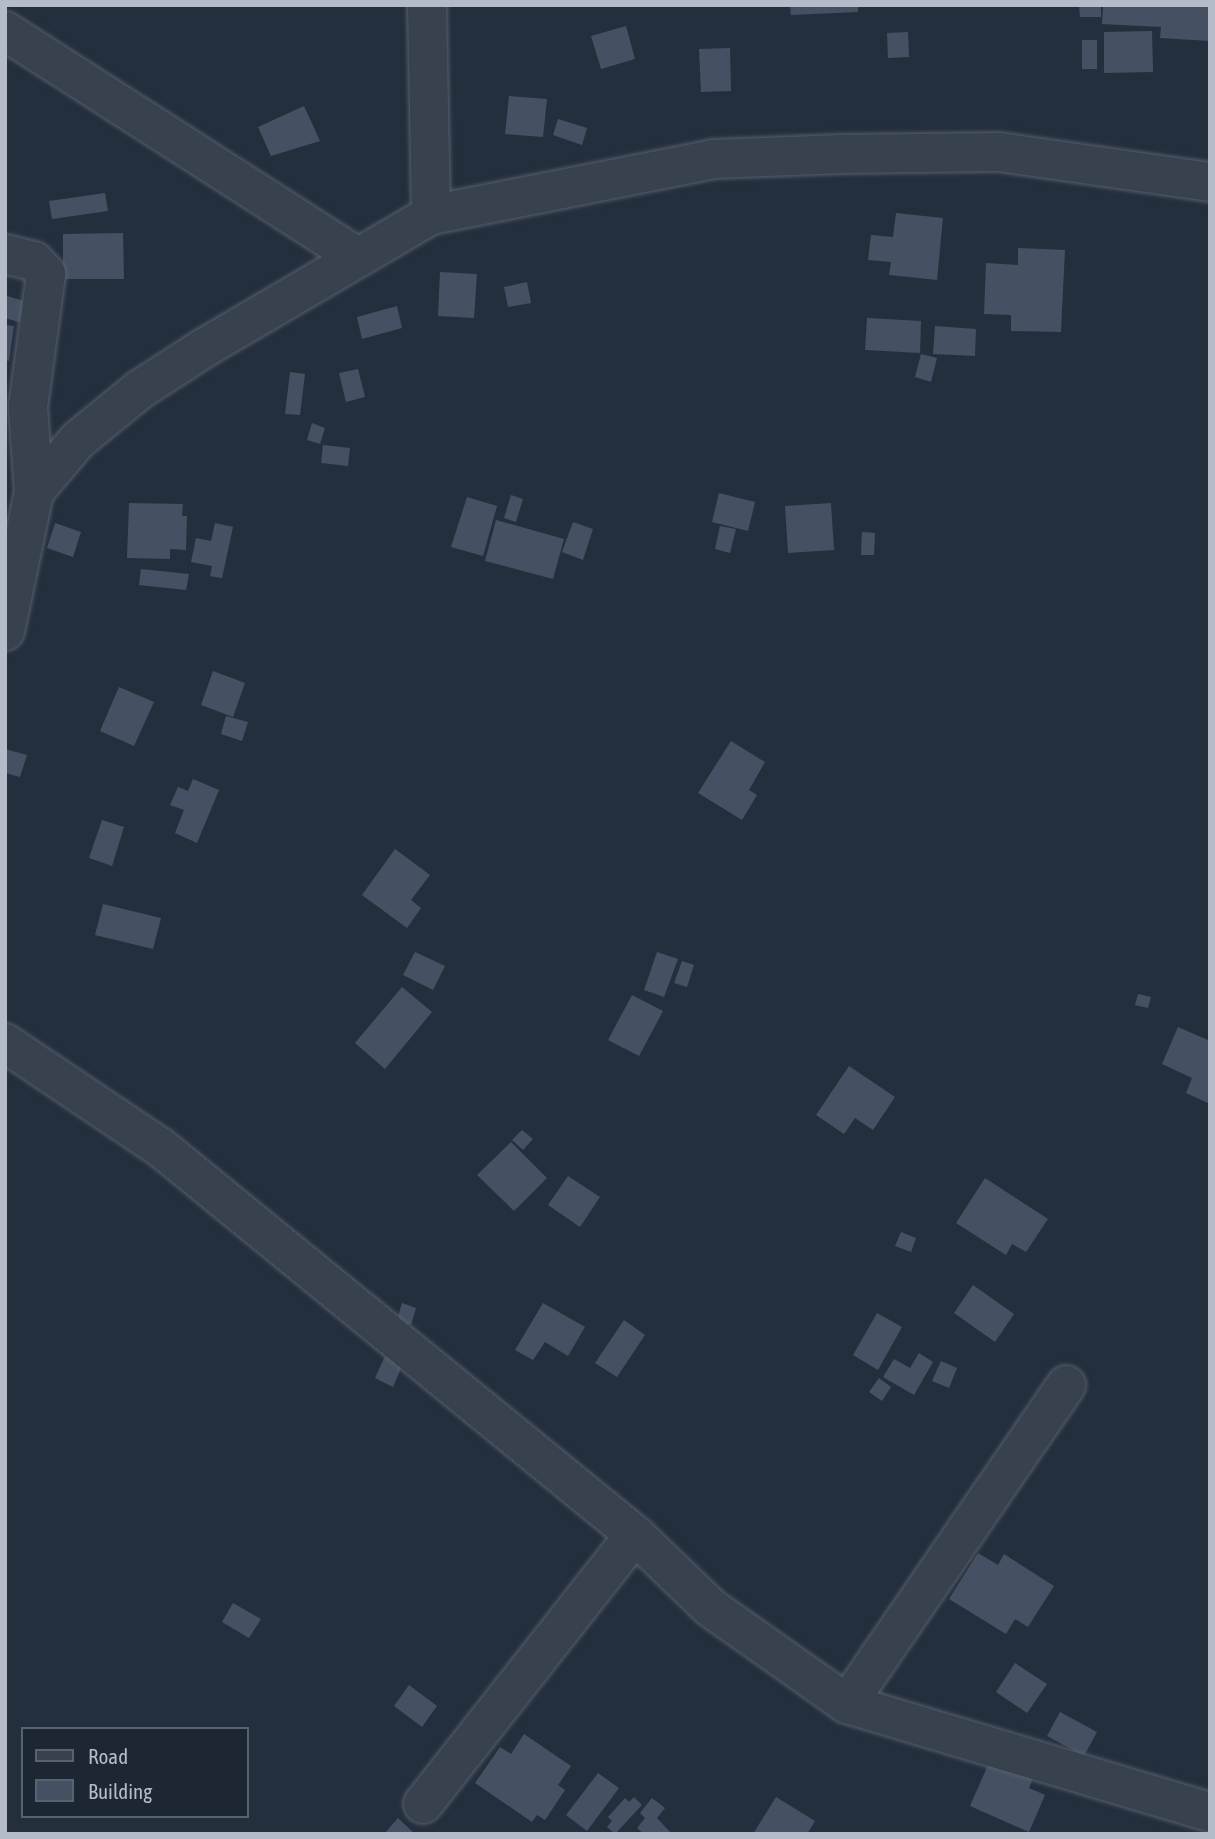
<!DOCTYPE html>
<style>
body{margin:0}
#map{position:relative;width:1215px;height:1839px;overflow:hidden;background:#242f3e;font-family:"Asap Condensed",sans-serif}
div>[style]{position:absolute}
.building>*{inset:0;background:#455162}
.roads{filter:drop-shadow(0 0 2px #565f6c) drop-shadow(0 0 2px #565f6c)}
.minor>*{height:38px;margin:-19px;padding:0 19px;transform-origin:19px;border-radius:19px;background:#38414e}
span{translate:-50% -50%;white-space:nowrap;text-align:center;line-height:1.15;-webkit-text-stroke:7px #1d2633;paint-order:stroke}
.frame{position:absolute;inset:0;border:7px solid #b4bcc9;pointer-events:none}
.legend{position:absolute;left:21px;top:1727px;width:228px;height:91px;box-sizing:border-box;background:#1d2633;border:2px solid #59626f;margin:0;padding:9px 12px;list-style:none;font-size:21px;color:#b4bcc9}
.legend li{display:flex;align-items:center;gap:14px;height:35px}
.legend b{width:35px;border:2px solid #59626f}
</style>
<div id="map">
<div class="building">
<i style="clip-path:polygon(790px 5px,858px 5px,858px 12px,791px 15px)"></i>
<i style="clip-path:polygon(1079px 5px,1101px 5px,1101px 17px,1080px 17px)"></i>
<i style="clip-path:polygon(1103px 5px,1210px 5px,1210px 41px,1160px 38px,1161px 27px,1102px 24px)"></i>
<i style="clip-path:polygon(626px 26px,635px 59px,601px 69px,591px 36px)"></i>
<i style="clip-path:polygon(1152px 31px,1153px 72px,1104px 73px,1104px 32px)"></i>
<i style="clip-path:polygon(908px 32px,909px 57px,888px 58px,887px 33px)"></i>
<i style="clip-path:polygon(1082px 40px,1097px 40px,1097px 69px,1082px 69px)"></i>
<i style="clip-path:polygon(730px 48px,731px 91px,701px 92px,699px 49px)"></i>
<i style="clip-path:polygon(509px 96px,547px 99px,543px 137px,505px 134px)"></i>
<i style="clip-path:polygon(304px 106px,320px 141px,271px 156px,258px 127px)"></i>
<i style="clip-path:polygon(558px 119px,587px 128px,582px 145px,553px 135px)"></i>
<i style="clip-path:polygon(105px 193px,108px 211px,52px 219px,49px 201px)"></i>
<i style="clip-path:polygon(896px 213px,943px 218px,937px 280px,889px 275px,891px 262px,868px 260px,871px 235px,893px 237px)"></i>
<i style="clip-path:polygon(123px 233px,124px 279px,63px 279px,63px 234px)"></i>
<i style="clip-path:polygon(1018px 248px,1065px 250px,1061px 332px,1011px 331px,1011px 315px,984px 314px,986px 263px,1018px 265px)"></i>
<i style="clip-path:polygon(440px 272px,477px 274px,474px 318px,438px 316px)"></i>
<i style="clip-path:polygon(527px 282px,531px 303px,508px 307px,504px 287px)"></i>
<i style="clip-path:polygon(7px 296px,27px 302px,21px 323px,5px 318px)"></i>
<i style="clip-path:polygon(397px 306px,402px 328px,362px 339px,357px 317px)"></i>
<i style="clip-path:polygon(867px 318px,921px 321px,920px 353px,865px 350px)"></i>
<i style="clip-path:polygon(5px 325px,14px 326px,9px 361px,5px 360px)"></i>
<i style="clip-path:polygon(935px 326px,976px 329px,975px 356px,933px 354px)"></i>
<i style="clip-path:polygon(921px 354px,937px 358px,931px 382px,915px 377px)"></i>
<i style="clip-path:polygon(358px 369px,365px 397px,346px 402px,339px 373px)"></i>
<i style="clip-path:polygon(290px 372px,305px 374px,300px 415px,285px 414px)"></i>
<i style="clip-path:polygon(312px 423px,325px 428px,320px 444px,307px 440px)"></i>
<i style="clip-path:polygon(323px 445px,350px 448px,348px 466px,321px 463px)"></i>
<i style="clip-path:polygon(719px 493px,755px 502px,748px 531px,712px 522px)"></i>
<i style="clip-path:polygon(511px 495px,523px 499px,516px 522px,504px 518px)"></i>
<i style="clip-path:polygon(467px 497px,497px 506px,483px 556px,451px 547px)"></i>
<i style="clip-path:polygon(129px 503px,183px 504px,182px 516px,187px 516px,186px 550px,170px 549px,170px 559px,127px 558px)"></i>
<i style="clip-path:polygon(831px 503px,834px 550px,788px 553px,785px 506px)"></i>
<i style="clip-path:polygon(496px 520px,564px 539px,553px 579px,485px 561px)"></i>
<i style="clip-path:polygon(573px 522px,593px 529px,583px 560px,562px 552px)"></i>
<i style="clip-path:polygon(55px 523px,81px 532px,73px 557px,47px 548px)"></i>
<i style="clip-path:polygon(215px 523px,233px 527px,222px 578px,210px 576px,212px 566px,191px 562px,196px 538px,211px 541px)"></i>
<i style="clip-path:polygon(720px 526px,736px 529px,730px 553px,715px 549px)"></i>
<i style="clip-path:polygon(862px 532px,875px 533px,874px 555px,861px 555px)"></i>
<i style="clip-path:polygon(141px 569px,189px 574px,186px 590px,139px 585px)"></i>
<i style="clip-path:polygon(213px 671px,245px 683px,233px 717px,201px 705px)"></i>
<i style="clip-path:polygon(119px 687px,154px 702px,134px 746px,100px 731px)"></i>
<i style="clip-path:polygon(226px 716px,248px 722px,242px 741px,221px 734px)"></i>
<i style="clip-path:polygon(731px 741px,765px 762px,749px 790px,757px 795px,742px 820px,698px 793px)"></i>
<i style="clip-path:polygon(5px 749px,27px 755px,20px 777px,5px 773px)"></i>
<i style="clip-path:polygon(193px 779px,219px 790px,197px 843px,175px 833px,184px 810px,170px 805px,178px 787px,188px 791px)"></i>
<i style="clip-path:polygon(102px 820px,124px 827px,112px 866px,89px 858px)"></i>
<i style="clip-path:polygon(395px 849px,430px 875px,411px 900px,421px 908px,407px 928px,362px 895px)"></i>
<i style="clip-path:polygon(103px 904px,161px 918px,153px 949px,95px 935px)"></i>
<i style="clip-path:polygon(415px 952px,445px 966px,433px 990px,403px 975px)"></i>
<i style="clip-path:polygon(657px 952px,678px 959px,664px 997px,644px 990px)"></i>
<i style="clip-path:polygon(682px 961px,694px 965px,687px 987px,674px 983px)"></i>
<i style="clip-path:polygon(402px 987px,432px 1012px,385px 1069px,355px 1043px)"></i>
<i style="clip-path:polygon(1138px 994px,1151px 997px,1148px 1008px,1135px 1005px)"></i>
<i style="clip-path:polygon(632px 995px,663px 1011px,639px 1056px,608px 1040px)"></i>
<i style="clip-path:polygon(1178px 1027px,1210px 1041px,1210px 1104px,1186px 1093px,1192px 1078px,1162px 1064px)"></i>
<i style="clip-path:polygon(849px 1066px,895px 1097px,873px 1130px,855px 1118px,844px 1134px,816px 1115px)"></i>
<i style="clip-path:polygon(522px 1130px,533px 1139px,523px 1150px,512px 1140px)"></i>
<i style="clip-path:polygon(511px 1142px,547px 1178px,514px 1211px,477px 1175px)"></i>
<i style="clip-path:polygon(568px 1176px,600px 1197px,580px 1227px,548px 1205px)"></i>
<i style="clip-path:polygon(985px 1178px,1048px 1219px,1026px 1252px,1012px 1244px,1006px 1255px,956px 1223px)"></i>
<i style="clip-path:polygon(901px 1232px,916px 1238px,911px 1252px,895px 1246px)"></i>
<i style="clip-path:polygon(973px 1285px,1014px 1314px,995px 1342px,954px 1313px)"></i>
<i style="clip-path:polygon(402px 1303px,416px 1308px,411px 1325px,397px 1320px)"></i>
<i style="clip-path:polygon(543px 1303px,585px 1327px,568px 1356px,545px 1342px,533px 1360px,515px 1350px)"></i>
<i style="clip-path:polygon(877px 1313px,902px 1327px,878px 1370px,853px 1355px)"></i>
<i style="clip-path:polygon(624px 1320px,645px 1335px,617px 1377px,595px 1363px)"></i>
<i style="clip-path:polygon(919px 1353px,933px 1362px,914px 1395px,883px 1377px,894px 1359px,910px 1368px)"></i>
<i style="clip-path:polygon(385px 1356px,403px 1364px,393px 1387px,375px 1378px)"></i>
<i style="clip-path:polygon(941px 1361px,957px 1368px,949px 1388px,932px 1381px)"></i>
<i style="clip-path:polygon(879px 1378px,891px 1387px,882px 1401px,869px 1392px)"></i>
<i style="clip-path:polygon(978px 1553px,998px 1565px,1004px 1554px,1054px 1586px,1028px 1627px,1015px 1619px,1006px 1634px,949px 1599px)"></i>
<i style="clip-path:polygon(233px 1603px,261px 1619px,249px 1638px,222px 1622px)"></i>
<i style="clip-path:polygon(1015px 1663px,1047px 1684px,1027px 1713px,996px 1692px)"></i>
<i style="clip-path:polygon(409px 1685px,437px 1706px,422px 1727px,394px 1706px)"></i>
<i style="clip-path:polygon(1060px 1712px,1097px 1732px,1084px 1756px,1047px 1736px)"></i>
<i style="clip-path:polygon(524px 1734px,571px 1766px,558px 1785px,565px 1790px,545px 1820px,537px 1815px,532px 1822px,475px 1783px,500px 1747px,511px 1754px)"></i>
<i style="clip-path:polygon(991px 1758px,1034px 1776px,1029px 1788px,1045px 1795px,1029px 1832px,970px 1806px)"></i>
<i style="clip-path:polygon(598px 1773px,619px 1788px,587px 1831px,566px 1815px)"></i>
<i style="clip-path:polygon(634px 1797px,642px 1805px,615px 1834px,607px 1827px,612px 1821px,608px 1817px,625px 1798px,629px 1802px)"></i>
<i style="clip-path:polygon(776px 1797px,815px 1821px,807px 1834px,753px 1834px)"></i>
<i style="clip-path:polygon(652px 1798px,665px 1808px,657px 1818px,672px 1834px,644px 1834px,637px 1828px,645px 1818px,640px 1813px)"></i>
<i style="clip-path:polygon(398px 1818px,415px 1834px,384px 1834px)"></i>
</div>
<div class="roads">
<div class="minor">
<i style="left:427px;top:5px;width:210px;rotate:88.9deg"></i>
<i style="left:5px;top:31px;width:418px;rotate:32.7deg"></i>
<i style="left:5px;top:254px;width:30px;rotate:14deg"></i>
<i style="left:34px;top:261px;width:18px;rotate:47deg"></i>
<i style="left:46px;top:274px;width:134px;rotate:97.7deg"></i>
<i style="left:28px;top:407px;width:85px;rotate:86deg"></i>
<i style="left:5px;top:631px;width:142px;rotate:-78.2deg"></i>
<i style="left:34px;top:492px;width:68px;rotate:-49.8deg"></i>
<i style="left:78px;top:440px;width:79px;rotate:-39.3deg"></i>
<i style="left:139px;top:390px;width:77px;rotate:-32.9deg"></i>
<i style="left:204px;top:348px;width:263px;rotate:-30.4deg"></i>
<i style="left:431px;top:215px;width:288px;rotate:-11.2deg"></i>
<i style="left:713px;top:159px;width:130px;rotate:-2.2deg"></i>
<i style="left:843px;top:154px;width:156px;rotate:-0.7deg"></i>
<i style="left:999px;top:152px;width:213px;rotate:8.1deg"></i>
<i style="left:5px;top:1043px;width:187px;rotate:33.9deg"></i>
<i style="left:160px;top:1147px;width:613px;rotate:39.24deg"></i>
<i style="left:635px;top:1535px;width:105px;rotate:43.8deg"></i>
<i style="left:711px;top:1608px;width:166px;rotate:35.2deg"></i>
<i style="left:847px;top:1704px;width:379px;rotate:16.6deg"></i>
<i style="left:847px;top:1704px;width:387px;rotate:-55.5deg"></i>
<i style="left:423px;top:1804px;width:342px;rotate:-51.8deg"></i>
</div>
</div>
<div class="frame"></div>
<ul class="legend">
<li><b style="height:9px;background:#38414e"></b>Road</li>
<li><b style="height:19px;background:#455162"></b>Building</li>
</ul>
</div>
